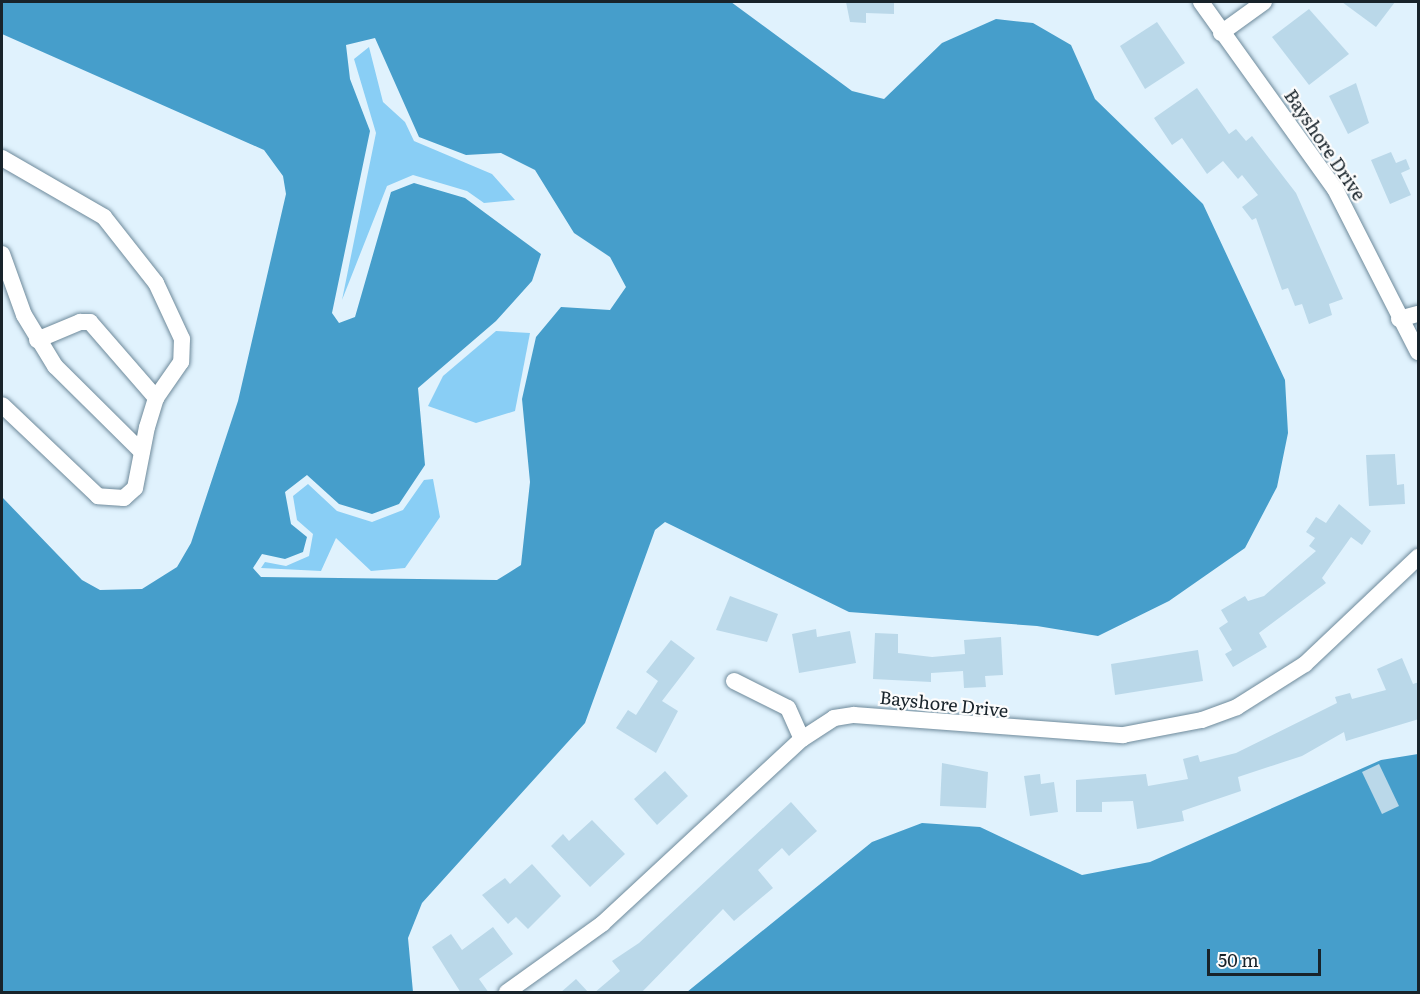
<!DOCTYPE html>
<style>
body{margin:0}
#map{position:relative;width:1420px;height:994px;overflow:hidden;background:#e0f2fd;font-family:Literata,serif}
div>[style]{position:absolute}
.green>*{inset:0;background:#89cef5}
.water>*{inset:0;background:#469ecb}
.building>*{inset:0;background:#bad8e9}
.roads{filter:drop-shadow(0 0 2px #6e8a9b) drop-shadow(0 0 2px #6e8a9b)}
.minor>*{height:16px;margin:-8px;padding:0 8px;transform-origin:8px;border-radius:8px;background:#fff}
span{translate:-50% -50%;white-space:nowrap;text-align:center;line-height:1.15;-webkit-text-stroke:4.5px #fcfcfc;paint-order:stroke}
.street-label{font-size:18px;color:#18232a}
.frame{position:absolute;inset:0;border:3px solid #18232a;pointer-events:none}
.scale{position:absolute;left:1207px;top:949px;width:114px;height:27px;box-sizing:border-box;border:3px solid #18232a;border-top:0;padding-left:8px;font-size:18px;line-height:21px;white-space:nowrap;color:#18232a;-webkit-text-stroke:4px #fcfcfc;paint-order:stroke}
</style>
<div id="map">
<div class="green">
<i style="clip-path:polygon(369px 47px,383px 102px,405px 122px,414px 141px,492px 174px,515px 200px,484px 203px,467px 191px,413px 175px,387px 186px,342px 300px,376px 133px,354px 59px)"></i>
<i style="clip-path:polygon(496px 331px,530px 333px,515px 411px,476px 423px,428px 406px,443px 376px)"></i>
<i style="clip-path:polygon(433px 479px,440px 517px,405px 568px,371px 571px,336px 538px,321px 571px,261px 568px,265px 562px,286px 566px,309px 556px,313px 534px,297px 520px,293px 496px,308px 484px,337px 511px,372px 522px,403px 510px,424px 480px)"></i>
</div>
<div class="water">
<i style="clip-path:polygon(evenodd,2px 2px,731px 2px,852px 91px,884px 99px,942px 43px,996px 19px,1033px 23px,1071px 45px,1095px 99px,1203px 204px,1285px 380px,1288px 433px,1277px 487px,1245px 548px,1169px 601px,1098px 636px,1037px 626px,849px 612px,665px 522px,655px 530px,585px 723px,422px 903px,408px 938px,413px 992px,2px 992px,2px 497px,82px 580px,100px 590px,142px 589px,177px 567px,191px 543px,238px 401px,286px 194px,283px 176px,264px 150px,2px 34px,2px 2px,375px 38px,419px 137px,466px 155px,501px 153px,535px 170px,574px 233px,610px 257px,626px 287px,610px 310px,561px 307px,536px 337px,522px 399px,530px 482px,521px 565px,497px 580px,261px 577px,253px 568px,262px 554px,285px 559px,303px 552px,307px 537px,291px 524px,285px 492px,307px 475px,339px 504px,372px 514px,399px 504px,425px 465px,418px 388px,496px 321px,532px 281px,541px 254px,465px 198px,414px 183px,391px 192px,355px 317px,339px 323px,332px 313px,370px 131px,350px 79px,346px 45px,375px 38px)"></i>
<i style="clip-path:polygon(1418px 754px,1418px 992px,687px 992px,872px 842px,922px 823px,980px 827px,1082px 875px,1150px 862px,1381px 760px)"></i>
</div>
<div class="building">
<i style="clip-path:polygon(846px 2px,894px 2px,894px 14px,866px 13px,866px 23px,850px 22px)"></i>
<i style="clip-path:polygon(1342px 2px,1395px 2px,1376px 27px)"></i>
<i style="clip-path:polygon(1309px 9px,1349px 54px,1309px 85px,1272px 37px)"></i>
<i style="clip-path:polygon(1157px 22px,1185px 63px,1145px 89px,1120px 46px)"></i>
<i style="clip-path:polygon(1356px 83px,1369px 123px,1348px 134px,1329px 96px)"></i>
<i style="clip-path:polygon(1197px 88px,1229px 134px,1236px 129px,1246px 141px,1252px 136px,1296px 193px,1343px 299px,1329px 304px,1332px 315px,1309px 324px,1302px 304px,1295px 306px,1288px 288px,1282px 290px,1256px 218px,1252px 220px,1242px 207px,1258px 195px,1242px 175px,1238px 179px,1223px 161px,1207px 174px,1182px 138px,1172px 145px,1154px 118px)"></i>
<i style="clip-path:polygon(1391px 152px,1396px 163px,1406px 159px,1410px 169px,1401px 173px,1411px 195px,1390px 204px,1371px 160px)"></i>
<i style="clip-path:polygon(1395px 454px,1397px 485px,1404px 484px,1405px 504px,1369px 506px,1366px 455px)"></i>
<i style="clip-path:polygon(1339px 504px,1371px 531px,1362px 545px,1351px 537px,1322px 578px,1326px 583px,1259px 633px,1267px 647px,1233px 667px,1225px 654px,1232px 650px,1219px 628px,1228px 622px,1221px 610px,1245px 596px,1248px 601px,1264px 596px,1316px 551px,1309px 546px,1315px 538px,1306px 532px,1316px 517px,1326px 523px)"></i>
<i style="clip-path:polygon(730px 596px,778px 614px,767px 642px,716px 630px)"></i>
<i style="clip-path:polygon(816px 629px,817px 637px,850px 631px,856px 663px,799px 673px,792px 634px)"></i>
<i style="clip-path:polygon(875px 633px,898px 634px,898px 653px,932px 657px,965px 654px,964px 640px,1001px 637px,1003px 675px,985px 676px,986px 687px,964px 688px,963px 671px,931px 673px,931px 682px,873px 679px)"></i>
<i style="clip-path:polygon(671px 640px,695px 658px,662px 701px,678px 711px,656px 753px,616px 728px,628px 710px,636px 715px,658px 681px,646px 672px)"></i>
<i style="clip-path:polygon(1198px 650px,1203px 681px,1115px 695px,1111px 664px)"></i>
<i style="clip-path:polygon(1402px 658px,1413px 684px,1419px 682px,1419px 719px,1346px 741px,1344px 732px,1302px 756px,1238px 777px,1241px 791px,1182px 811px,1184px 821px,1137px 829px,1133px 801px,1102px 802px,1102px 812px,1076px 812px,1076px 780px,1146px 774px,1148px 786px,1188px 779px,1183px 759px,1198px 755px,1200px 762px,1236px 753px,1337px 703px,1335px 697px,1350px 693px,1352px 699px,1386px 690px,1377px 669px)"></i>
<i style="clip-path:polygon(942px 763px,988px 772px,986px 808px,940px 806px)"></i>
<i style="clip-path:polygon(1379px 764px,1399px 806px,1382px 814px,1362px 772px)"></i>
<i style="clip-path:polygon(665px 771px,688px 796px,657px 825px,634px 799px)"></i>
<i style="clip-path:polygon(1040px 774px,1041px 784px,1054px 782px,1058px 812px,1030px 816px,1024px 776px)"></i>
<i style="clip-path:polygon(791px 802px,817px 831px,789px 856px,782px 848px,758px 870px,773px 888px,734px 921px,723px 909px,641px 993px,594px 993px,620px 971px,612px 961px,639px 943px)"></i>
<i style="clip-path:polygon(592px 820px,625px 854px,590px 887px,551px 846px,563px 834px,569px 841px)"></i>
<i style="clip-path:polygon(532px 864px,561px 896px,528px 929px,516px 917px,508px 924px,482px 895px,505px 878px,510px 884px)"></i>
<i style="clip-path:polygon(493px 927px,513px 954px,479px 979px,489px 993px,461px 993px,432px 947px,451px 934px,462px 950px)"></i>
<i style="clip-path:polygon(576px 979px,589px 993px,560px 993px)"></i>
</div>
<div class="roads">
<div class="minor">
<i style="left:1201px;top:2px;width:230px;rotate:54.4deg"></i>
<i style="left:1335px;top:189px;width:183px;rotate:63deg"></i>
<i style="left:1221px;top:33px;width:53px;rotate:-35.8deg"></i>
<i style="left:2px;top:158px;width:118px;rotate:30deg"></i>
<i style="left:104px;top:217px;width:84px;rotate:51.8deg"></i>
<i style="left:156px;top:283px;width:62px;rotate:65.1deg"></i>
<i style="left:182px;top:339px;width:23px;rotate:92deg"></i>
<i style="left:181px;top:362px;width:44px;rotate:124.8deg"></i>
<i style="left:156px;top:398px;width:30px;rotate:107deg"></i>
<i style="left:147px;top:427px;width:62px;rotate:101.1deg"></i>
<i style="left:135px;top:488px;width:15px;rotate:138deg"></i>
<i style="left:124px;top:498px;width:26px;rotate:-176deg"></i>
<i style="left:98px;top:496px;width:132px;rotate:-136.5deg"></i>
<i style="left:2px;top:254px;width:65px;rotate:70.2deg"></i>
<i style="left:24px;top:315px;width:60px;rotate:58.7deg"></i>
<i style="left:55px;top:366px;width:122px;rotate:44.7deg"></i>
<i style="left:1399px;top:319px;width:20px;rotate:-15deg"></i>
<i style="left:37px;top:340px;width:47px;rotate:-22.7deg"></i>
<i style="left:80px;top:322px;width:10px"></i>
<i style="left:90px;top:322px;width:101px;rotate:49deg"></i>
<i style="left:734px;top:681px;width:60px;rotate:26.6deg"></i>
<i style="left:788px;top:708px;width:34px;rotate:66deg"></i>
<i style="left:507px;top:992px;width:117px;rotate:-35.6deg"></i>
<i style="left:602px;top:924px;width:272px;rotate:-42.8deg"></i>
<i style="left:802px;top:739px;width:38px;rotate:-33deg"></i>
<i style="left:834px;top:718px;width:20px;rotate:-9deg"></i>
<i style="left:854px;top:715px;width:270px;rotate:4.3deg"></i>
<i style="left:1123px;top:735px;width:80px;rotate:-10.8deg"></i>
<i style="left:1202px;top:720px;width:37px;rotate:-20deg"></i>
<i style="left:1237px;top:707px;width:80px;rotate:-32.3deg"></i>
<i style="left:1305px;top:664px;width:156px;rotate:-43.4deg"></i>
</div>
</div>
<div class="street-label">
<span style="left:1325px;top:145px;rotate:56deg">Bayshore Drive</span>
<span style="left:944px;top:704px;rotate:6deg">Bayshore Drive</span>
</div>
<div class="frame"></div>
<div class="scale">50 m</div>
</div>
